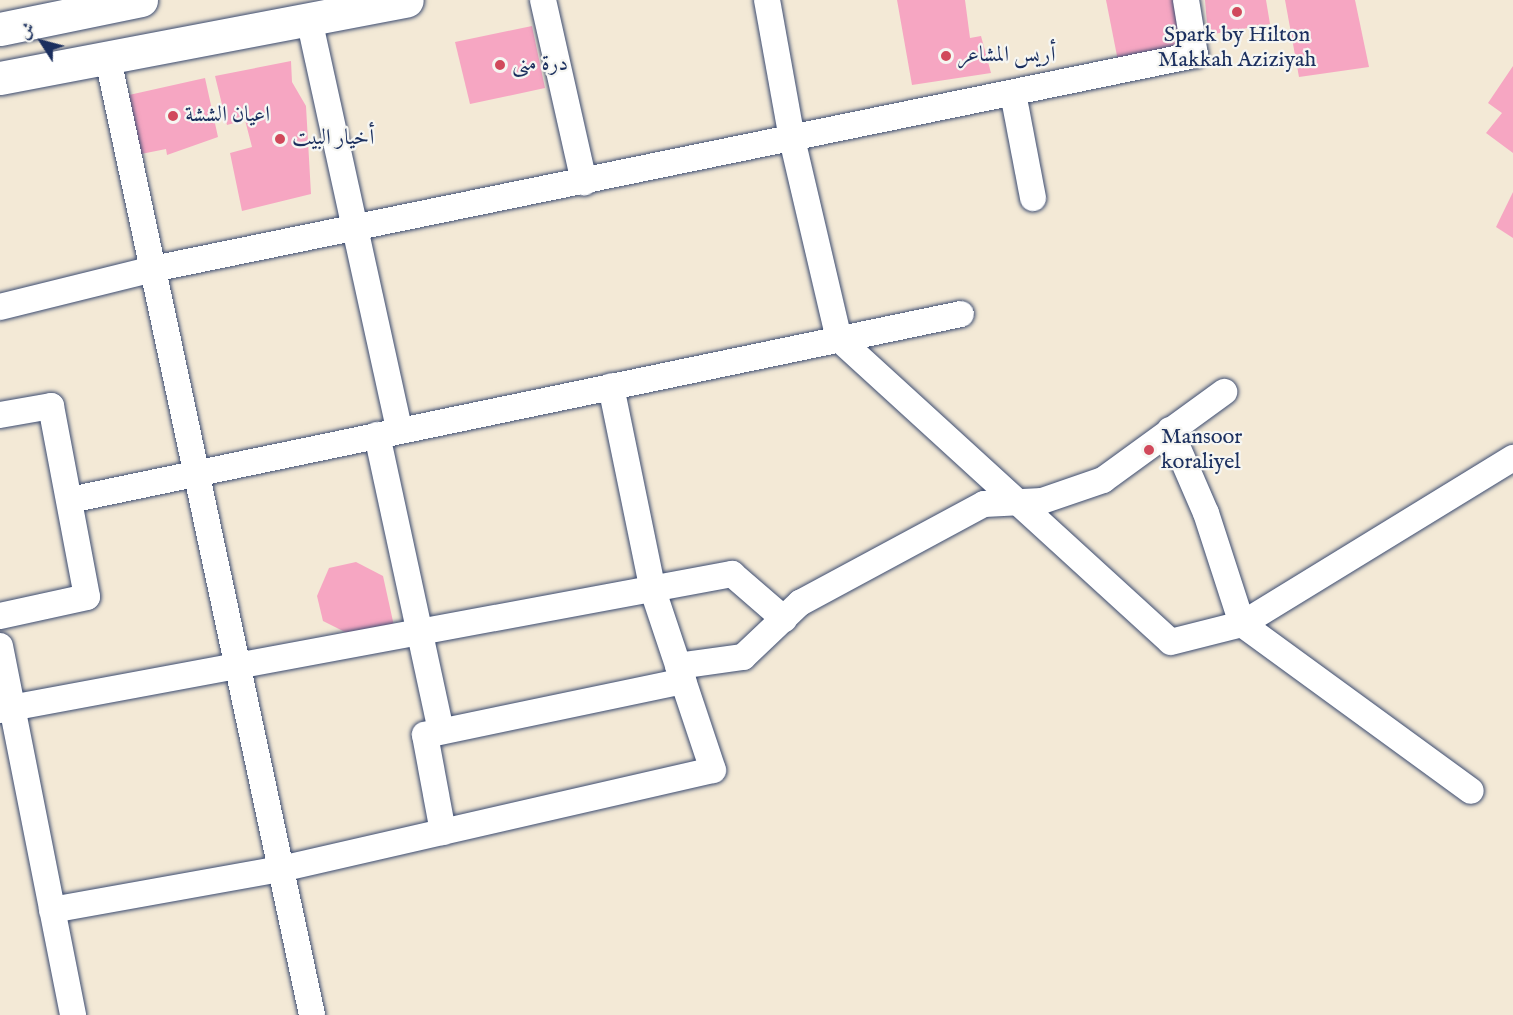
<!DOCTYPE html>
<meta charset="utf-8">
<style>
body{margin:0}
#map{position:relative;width:1513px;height:1015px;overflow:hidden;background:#f3e9d6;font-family:"IM FELL English",Amiri,serif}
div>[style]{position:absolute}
.building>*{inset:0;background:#f6a6c2}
.roads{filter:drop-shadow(0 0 2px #3b4b70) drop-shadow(0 0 2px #3b4b70)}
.minor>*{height:26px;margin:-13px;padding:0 13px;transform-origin:13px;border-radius:13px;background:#fff}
.primary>*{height:33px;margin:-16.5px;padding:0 16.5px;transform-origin:16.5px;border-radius:16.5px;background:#fff}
.dots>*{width:16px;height:16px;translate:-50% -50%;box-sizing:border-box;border:3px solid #f6f6f2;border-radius:50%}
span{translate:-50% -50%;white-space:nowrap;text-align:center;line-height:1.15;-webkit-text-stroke:4.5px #f6f6f2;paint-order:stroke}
.poi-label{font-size:22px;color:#1b2f5e}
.left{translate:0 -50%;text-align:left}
.north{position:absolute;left:12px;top:12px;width:60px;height:60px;-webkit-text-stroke:4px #f6f6f2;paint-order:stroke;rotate:306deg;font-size:16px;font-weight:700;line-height:24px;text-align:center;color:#1b2f5e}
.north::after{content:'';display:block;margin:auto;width:21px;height:27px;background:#1b2f5e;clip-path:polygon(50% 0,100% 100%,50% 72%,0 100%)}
</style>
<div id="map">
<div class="building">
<i style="clip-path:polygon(897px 0,965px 0,970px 38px,981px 36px,991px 73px,912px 85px)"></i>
<i style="clip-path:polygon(1106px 0,1178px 0,1185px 45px,1118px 61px)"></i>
<i style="clip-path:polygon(1205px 0,1266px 0,1270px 24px,1208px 35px)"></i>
<i style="clip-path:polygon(1285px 0,1355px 0,1369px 67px,1299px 77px)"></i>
<i style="clip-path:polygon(532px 26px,545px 88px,470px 104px,455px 42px)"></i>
<i style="clip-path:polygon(291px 61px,292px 82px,306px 106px,311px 194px,242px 211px,230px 153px,252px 147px,245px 120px,227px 125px,215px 76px)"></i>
<i style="clip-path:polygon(1513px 66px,1513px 153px,1486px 133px,1502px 113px,1488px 103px)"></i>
<i style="clip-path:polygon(205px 78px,218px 137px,167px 155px,166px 149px,141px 154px,129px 95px)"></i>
<i style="clip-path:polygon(1513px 192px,1513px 238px,1496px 227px)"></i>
<i style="clip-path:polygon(356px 562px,383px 576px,394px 626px,351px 635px,323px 621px,317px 596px,329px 568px)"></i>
</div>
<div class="roads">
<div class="minor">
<i style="left:543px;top:0;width:187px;rotate:77.3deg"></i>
<i style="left:767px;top:0;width:141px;rotate:79.8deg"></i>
<i style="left:792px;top:139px;width:205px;rotate:76.8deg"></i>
<i style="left:839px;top:339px;width:449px;rotate:42.4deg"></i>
<i style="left:1171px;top:642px;width:73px;rotate:-14.2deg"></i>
<i style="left:1242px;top:624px;width:318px;rotate:-31.5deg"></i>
<i style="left:309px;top:19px;width:421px;rotate:77.6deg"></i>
<i style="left:108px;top:59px;width:978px;rotate:77.95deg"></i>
<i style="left:1013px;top:93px;width:107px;rotate:79.2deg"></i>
<i style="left:0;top:307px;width:158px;rotate:-13.9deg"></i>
<i style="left:153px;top:269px;width:1064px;rotate:-11.61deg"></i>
<i style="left:1195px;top:55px;width:56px;rotate:-99.3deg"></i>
<i style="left:0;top:415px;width:52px;rotate:-10deg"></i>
<i style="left:51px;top:406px;width:194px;rotate:79.3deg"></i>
<i style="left:87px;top:597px;width:89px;rotate:167.7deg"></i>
<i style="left:1170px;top:430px;width:90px;rotate:66.6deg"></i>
<i style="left:1206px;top:513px;width:117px;rotate:72deg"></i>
<i style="left:1242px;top:624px;width:283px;rotate:36.1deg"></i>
<i style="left:377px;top:435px;width:303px;rotate:77.8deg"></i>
<i style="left:70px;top:500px;width:910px;rotate:-11.79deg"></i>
<i style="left:0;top:646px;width:376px;rotate:78.8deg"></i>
<i style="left:678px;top:666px;width:66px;rotate:-7.9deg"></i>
<i style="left:743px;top:657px;width:79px;rotate:-43.5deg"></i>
<i style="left:800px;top:603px;width:209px;rotate:-28.3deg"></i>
<i style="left:984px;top:504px;width:58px;rotate:-3deg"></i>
<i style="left:1042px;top:501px;width:65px;rotate:-19deg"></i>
<i style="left:1103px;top:480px;width:150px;rotate:-36deg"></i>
<i style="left:0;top:710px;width:745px;rotate:-10.53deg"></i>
<i style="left:732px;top:574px;width:69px;rotate:40.9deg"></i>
<i style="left:443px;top:832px;width:99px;rotate:-100.5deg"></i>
<i style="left:425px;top:735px;width:264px;rotate:-11.8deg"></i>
<i style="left:52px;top:910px;width:233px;rotate:-10.2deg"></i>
<i style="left:281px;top:869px;width:443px;rotate:-12.9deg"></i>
<i style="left:713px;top:770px;width:189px;rotate:-108.5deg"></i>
<i style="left:653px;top:591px;width:209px;rotate:-101.6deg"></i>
</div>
<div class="primary">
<i style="left:0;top:29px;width:144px;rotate:-11.6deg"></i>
<i style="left:0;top:78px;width:414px;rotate:-10.8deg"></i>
</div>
</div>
<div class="dots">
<i style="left:1237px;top:12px;background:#d1495b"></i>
<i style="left:946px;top:56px;background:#d1495b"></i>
<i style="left:500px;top:65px;background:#d1495b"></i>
<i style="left:173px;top:116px;background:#d1495b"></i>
<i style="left:280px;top:139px;background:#d1495b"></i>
<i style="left:1149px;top:450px;background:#d1495b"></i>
</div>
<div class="poi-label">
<span style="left:1237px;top:48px">Spark by Hilton<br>Makkah Aziziyah</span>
<span class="left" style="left:958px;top:56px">أريس المشاعر</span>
<span class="left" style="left:512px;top:65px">درة منى</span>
<span class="left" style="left:185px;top:116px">اعيان الششة</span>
<span class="left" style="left:292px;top:139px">أخيار البيت</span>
<span class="left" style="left:1161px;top:450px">Mansoor<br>koraliyel</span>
</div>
<div class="north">ش</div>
</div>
